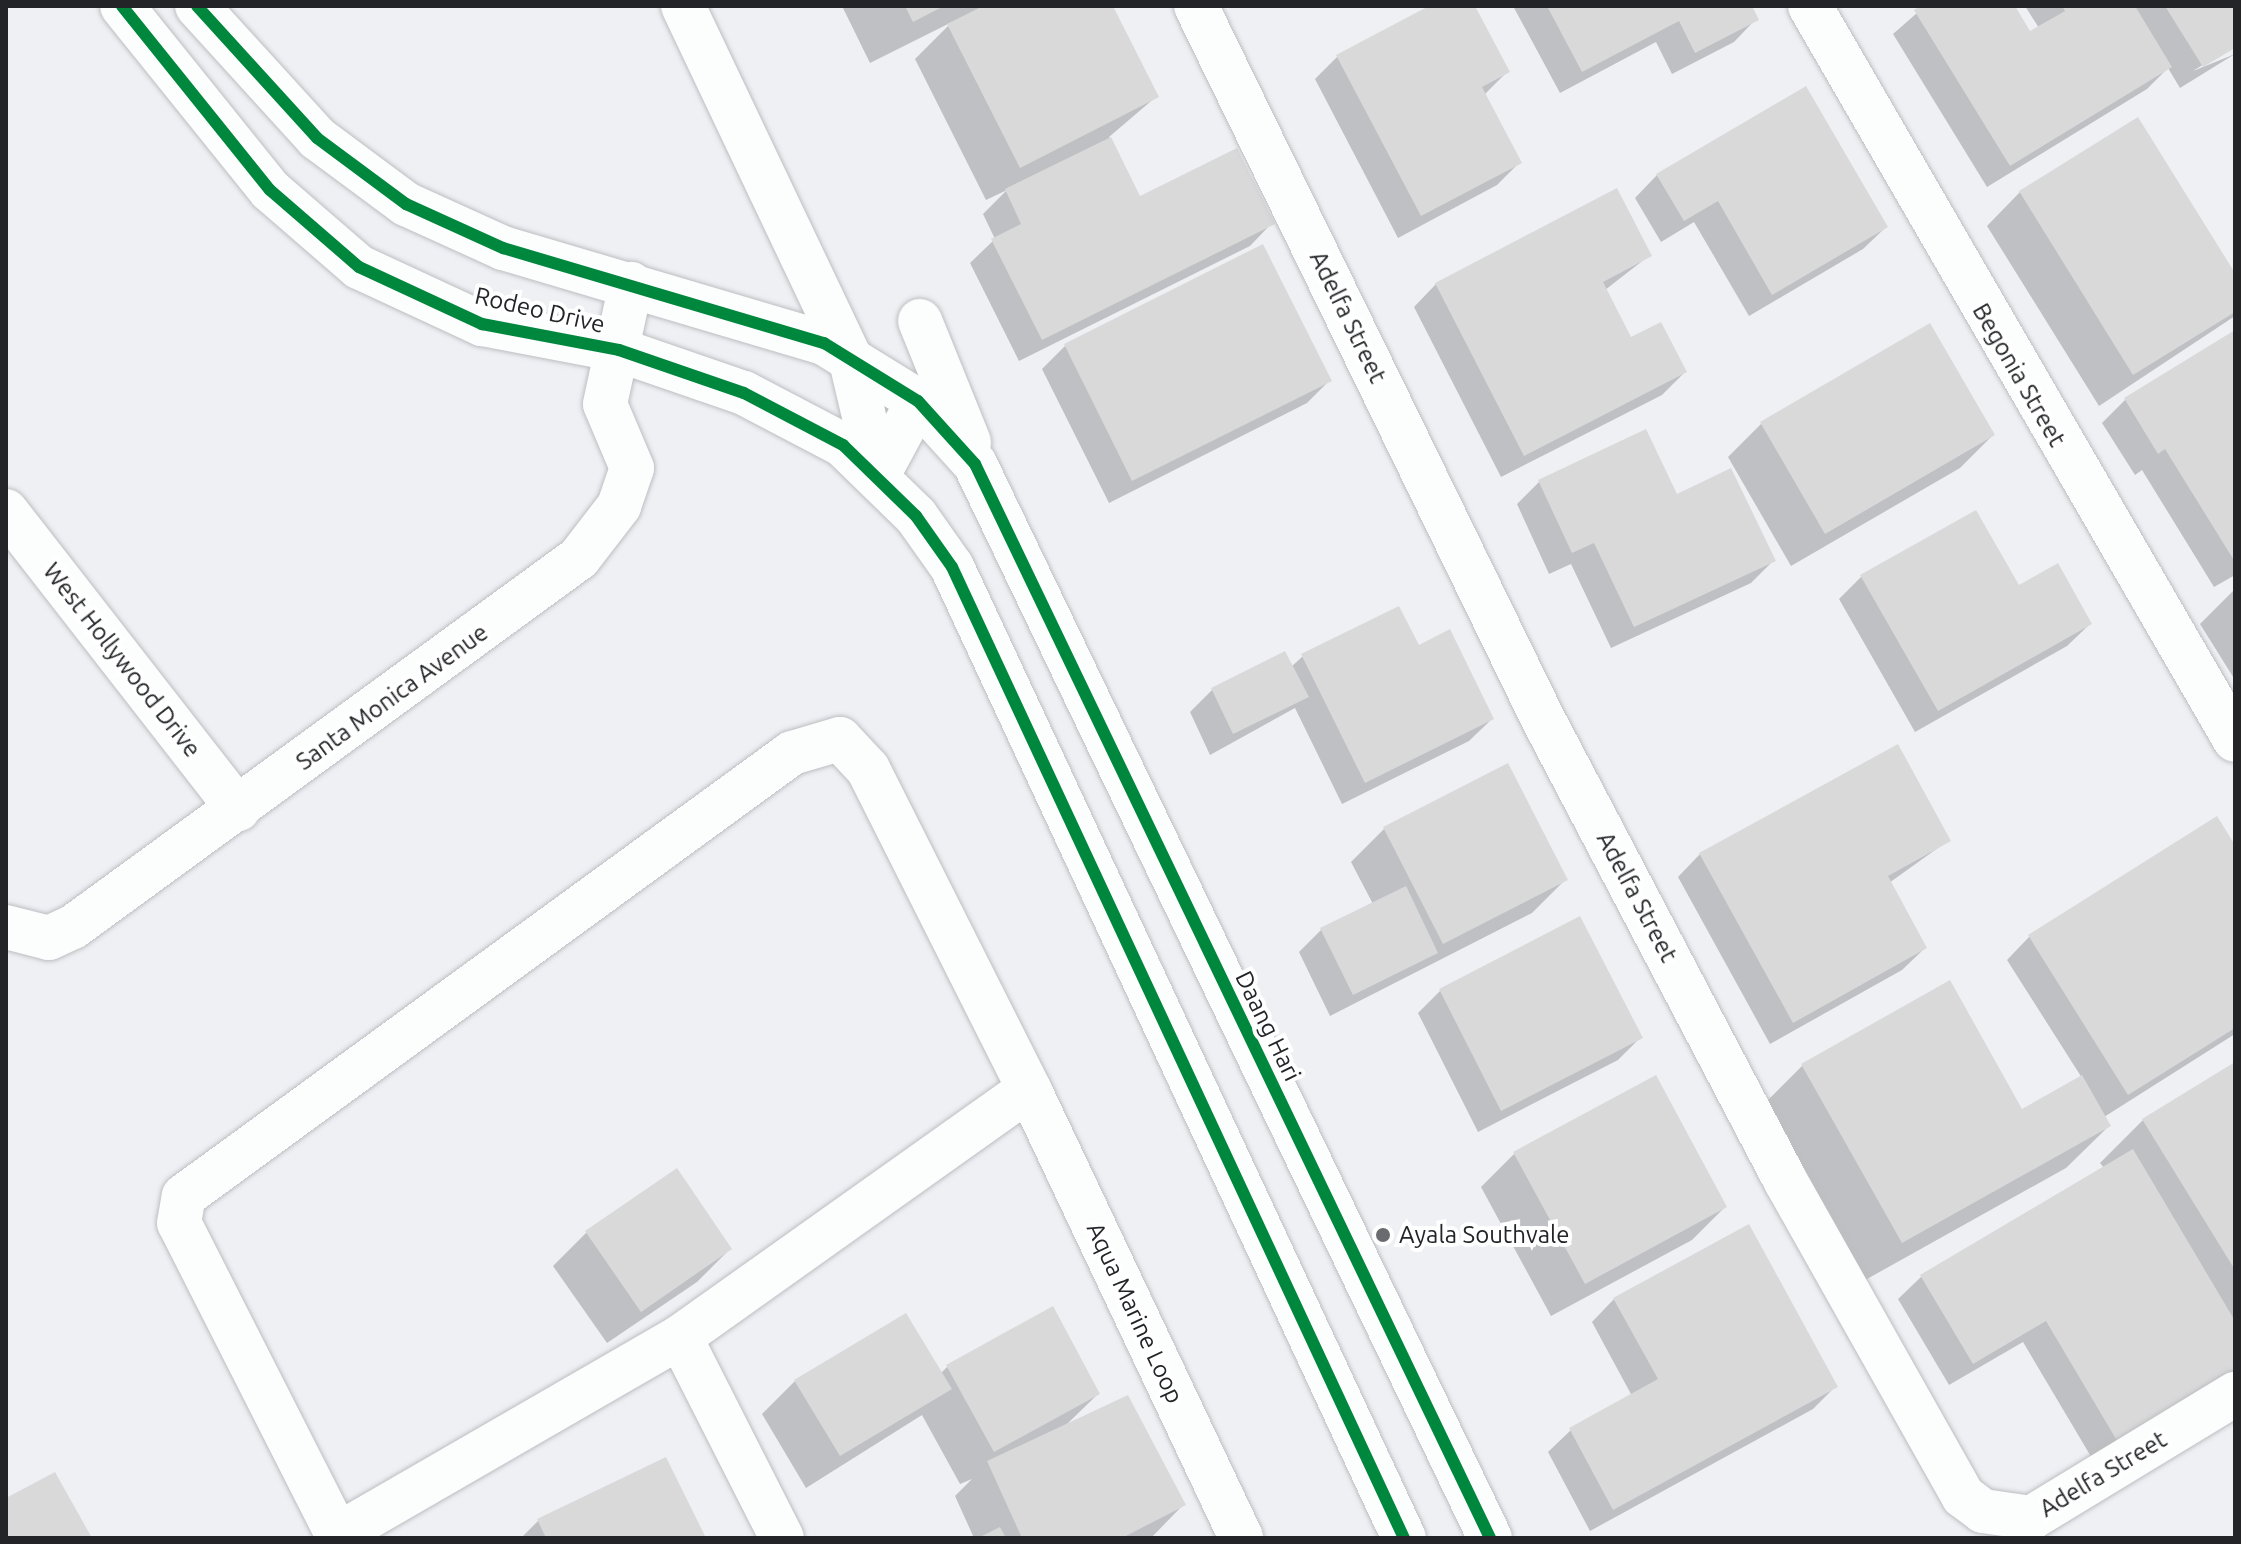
<!DOCTYPE html>
<style>
body{margin:0}
#map{position:relative;width:2241px;height:1544px;overflow:hidden;background:#eef0f4;font-family:Ubuntu,sans-serif}
div>[style]{position:absolute}
.shadow>*{inset:0;background:#0003}
.building>*{inset:0;background:#dad9da}
.roads{filter:drop-shadow(0 0 2px #bdbec1) drop-shadow(0 0 2px #bdbec1)}
.minor>*{height:44px;margin:-22px;padding:0 22px;transform-origin:22px;border-radius:22px;background:#fcfdfd}
.major>*{height:44px;margin:-22px;padding:0 22px;transform-origin:22px;border-radius:22px;background:#fcfdfd}
.cycleway>*{height:12px;margin:-6px;padding:0 6px;transform-origin:6px;border-radius:6px;background:#00873e}
.dots>*{width:22px;height:22px;translate:-50% -50%;box-sizing:border-box;border:4px solid #fff;border-radius:50%}
span{translate:-50% -50%;white-space:nowrap;text-align:center;line-height:1.15;-webkit-text-stroke:8px #fff;paint-order:stroke}
.street-label{font-size:24px;color:#232427}
.poi-label{font-size:24px;color:#232427}
.left{translate:0 -50%;text-align:left}
.frame{position:absolute;inset:0;border:8px solid #232427;pointer-events:none}
</style>
<div id="map">
<div class="shadow">
<i style="clip-path:polygon(842px 6px,1111px 6px,1157px 96px,1109px 137px,1140px 199px,1272px 223px,1250px 246px,1019px 361px,970px 263px,995px 239px,983px 214px,1007px 190px,986px 200px,915px 59px,952px 22px,870px 63px)"></i>
<i style="clip-path:polygon(1433px 6px,1473px 6px,1508px 71px,1484px 95px,1520px 162px,1497px 185px,1398px 238px,1315px 79px,1337px 57px)"></i>
<i style="clip-path:polygon(1513px 6px,1749px 6px,1756px 19px,1734px 42px,1672px 74px,1656px 42px,1560px 93px)"></i>
<i style="clip-path:polygon(1925px 6px,2013px 6px,2030px 34px,2039px 28px,2025px 6px,2235px 6px,2235px 45px,2193px 71px,2235px 54px,2180px 88px,2168px 68px,2147px 89px,1987px 187px,1893px 34px)"></i>
<i style="clip-path:polygon(1657px 175px,1886px 227px,1863px 249px,1749px 316px,1694px 222px,1661px 242px,1635px 198px)"></i>
<i style="clip-path:polygon(2020px 192px,2235px 277px,2235px 316px,2099px 406px,1987px 226px)"></i>
<i style="clip-path:polygon(1263px 247px,1329px 381px,1307px 403px,1109px 503px,1042px 369px,1065px 346px)"></i>
<i style="clip-path:polygon(1650px 255px,1605px 290px,1630px 340px,1685px 372px,1662px 395px,1501px 477px,1414px 307px,1436px 284px)"></i>
<i style="clip-path:polygon(1929px 326px,1993px 435px,1960px 468px,1791px 566px,1728px 457px,1761px 424px)"></i>
<i style="clip-path:polygon(2235px 332px,2235px 575px,2214px 587px,2142px 470px,2135px 475px,2102px 423px,2125px 400px)"></i>
<i style="clip-path:polygon(1539px 482px,1676px 497px,1773px 561px,1751px 583px,1611px 648px,1571px 564px,1549px 574px,1517px 504px)"></i>
<i style="clip-path:polygon(1861px 577px,2018px 588px,2090px 624px,2067px 646px,1915px 732px,1839px 599px)"></i>
<i style="clip-path:polygon(2235px 589px,2235px 680px,2200px 624px)"></i>
<i style="clip-path:polygon(1418px 648px,1492px 719px,1469px 741px,1342px 804px,1295px 708px,1210px 755px,1190px 712px,1212px 690px,1291px 667px,1303px 656px)"></i>
<i style="clip-path:polygon(2216px 819px,2235px 849px,2235px 1034px,2104px 1117px,2109px 1126px,2066px 1168px,1858px 1284px,1760px 1108px,1803px 1065px,2022px 1112px,2082px 1078px,2007px 960px,2029px 937px)"></i>
<i style="clip-path:polygon(1384px 829px,1565px 880px,1532px 913px,1330px 1016px,1299px 952px,1322px 929px,1373px 904px,1351px 862px)"></i>
<i style="clip-path:polygon(1949px 840px,1889px 883px,1925px 948px,1902px 970px,1770px 1044px,1678px 877px,1700px 854px)"></i>
<i style="clip-path:polygon(1441px 990px,1640px 1038px,1618px 1060px,1478px 1132px,1418px 1013px)"></i>
<i style="clip-path:polygon(2235px 1064px,2235px 1383px,2096px 1465px,2023px 1342px,1949px 1385px,1898px 1299px,1921px 1277px,2104px 1168px,2100px 1163px,2143px 1120px)"></i>
<i style="clip-path:polygon(1514px 1154px,1725px 1207px,1692px 1240px,1551px 1316px,1481px 1187px)"></i>
<i style="clip-path:polygon(586px 1233px,730px 1249px,697px 1282px,607px 1343px,553px 1266px)"></i>
<i style="clip-path:polygon(1614px 1299px,1836px 1386px,1813px 1409px,1590px 1531px,1548px 1452px,1571px 1430px,1632px 1396px,1592px 1322px)"></i>
<i style="clip-path:polygon(947px 1367px,1098px 1394px,1066px 1425px,1184px 1504px,1151px 1538px,974px 1538px,955px 1496px,972px 1479px,960px 1484px,922px 1415px,806px 1488px,762px 1414px,795px 1381px,940px 1374px)"></i>
<i style="clip-path:polygon(665px 1459px,703px 1538px,521px 1538px,538px 1521px)"></i>
</div>
<div class="building">
<i style="clip-path:polygon(905px 6px,944px 6px,913px 22px)"></i>
<i style="clip-path:polygon(983px 6px,1113px 6px,1159px 97px,1020px 168px,947px 24px)"></i>
<i style="clip-path:polygon(1429px 6px,1475px 6px,1510px 72px,1482px 87px,1522px 163px,1421px 216px,1336px 55px)"></i>
<i style="clip-path:polygon(1547px 6px,1752px 6px,1759px 20px,1695px 53px,1679px 21px,1582px 72px)"></i>
<i style="clip-path:polygon(1921px 6px,2015px 6px,2030px 31px,2065px 11px,2062px 6px,2135px 6px,2172px 67px,2010px 166px,1914px 10px)"></i>
<i style="clip-path:polygon(2165px 6px,2235px 6px,2235px 48px,2203px 67px)"></i>
<i style="clip-path:polygon(1806px 86px,1888px 227px,1772px 295px,1718px 201px,1684px 221px,1656px 174px)"></i>
<i style="clip-path:polygon(2138px 117px,2235px 273px,2235px 312px,2133px 375px,2019px 191px)"></i>
<i style="clip-path:polygon(1111px 137px,1140px 196px,1237px 148px,1275px 224px,1042px 340px,991px 239px,1021px 224px,1005px 189px)"></i>
<i style="clip-path:polygon(1617px 188px,1652px 256px,1603px 282px,1631px 337px,1661px 322px,1687px 372px,1524px 456px,1435px 283px)"></i>
<i style="clip-path:polygon(1263px 244px,1332px 381px,1132px 481px,1064px 344px)"></i>
<i style="clip-path:polygon(1930px 323px,1995px 435px,1825px 534px,1760px 422px)"></i>
<i style="clip-path:polygon(2235px 330px,2235px 562px,2165px 449px,2158px 454px,2124px 398px)"></i>
<i style="clip-path:polygon(1646px 429px,1677px 494px,1731px 468px,1776px 561px,1634px 627px,1594px 543px,1572px 553px,1538px 480px)"></i>
<i style="clip-path:polygon(1976px 510px,2019px 585px,2058px 563px,2092px 624px,1938px 711px,1860px 575px)"></i>
<i style="clip-path:polygon(1399px 606px,1419px 645px,1450px 629px,1494px 719px,1365px 783px,1301px 654px)"></i>
<i style="clip-path:polygon(1285px 651px,1309px 697px,1233px 734px,1211px 688px)"></i>
<i style="clip-path:polygon(1898px 744px,1951px 841px,1888px 876px,1927px 948px,1793px 1023px,1699px 853px)"></i>
<i style="clip-path:polygon(1508px 763px,1568px 880px,1443px 944px,1383px 827px)"></i>
<i style="clip-path:polygon(2217px 816px,2235px 845px,2235px 1028px,2128px 1095px,2028px 935px)"></i>
<i style="clip-path:polygon(1406px 886px,1438px 953px,1353px 995px,1320px 928px)"></i>
<i style="clip-path:polygon(1580px 916px,1643px 1038px,1501px 1111px,1439px 989px)"></i>
<i style="clip-path:polygon(1950px 980px,2022px 1109px,2082px 1075px,2111px 1126px,1902px 1243px,1801px 1064px)"></i>
<i style="clip-path:polygon(2235px 1062px,2235px 1270px,2142px 1119px)"></i>
<i style="clip-path:polygon(1656px 1075px,1727px 1207px,1585px 1284px,1513px 1152px)"></i>
<i style="clip-path:polygon(2133px 1149px,2235px 1321px,2235px 1376px,2119px 1444px,2046px 1321px,1973px 1364px,1920px 1275px)"></i>
<i style="clip-path:polygon(677px 1168px,732px 1249px,641px 1312px,585px 1231px)"></i>
<i style="clip-path:polygon(1749px 1224px,1838px 1387px,1613px 1510px,1569px 1428px,1658px 1379px,1613px 1298px)"></i>
<i style="clip-path:polygon(1053px 1306px,1100px 1394px,994px 1452px,946px 1365px)"></i>
<i style="clip-path:polygon(906px 1313px,952px 1389px,840px 1456px,794px 1380px)"></i>
<i style="clip-path:polygon(1128px 1395px,1186px 1505px,1122px 1538px,1022px 1538px,987px 1461px)"></i>
<i style="clip-path:polygon(666px 1457px,706px 1538px,546px 1538px,537px 1519px)"></i>
<i style="clip-path:polygon(55px 1472px,92px 1538px,6px 1538px,6px 1498px)"></i>
<i style="clip-path:polygon(1000px 1527px,1006px 1538px,978px 1538px)"></i>
</div>
<div class="roads">
<div class="minor">
<i style="left:683px;top:6px;width:389px;rotate:64.6deg"></i>
<i style="left:850px;top:357px;width:121px;rotate:76.7deg"></i>
<i style="left:1196px;top:6px;width:793px;rotate:64.05deg"></i>
<i style="left:1543px;top:719px;width:521px;rotate:62.3deg"></i>
<i style="left:1785px;top:1180px;width:363px;rotate:60.6deg"></i>
<i style="left:1963px;top:1496px;width:25px;rotate:37deg"></i>
<i style="left:1983px;top:1511px;width:49px;rotate:8.3deg"></i>
<i style="left:2031px;top:1518px;width:239px;rotate:-31.3deg"></i>
<i style="left:1810px;top:6px;width:848px;rotate:59.93deg"></i>
<i style="left:878px;top:475px;width:84px;rotate:-61.6deg"></i>
<i style="left:6px;top:511px;width:378px;rotate:52.1deg"></i>
<i style="left:6px;top:927px;width:44px;rotate:14.3deg"></i>
<i style="left:49px;top:938px;width:26px;rotate:-25deg"></i>
<i style="left:73px;top:927px;width:626px;rotate:-36.1deg"></i>
<i style="left:579px;top:558px;width:66px;rotate:-52.4deg"></i>
<i style="left:619px;top:506px;width:40px;rotate:-71.1deg"></i>
<i style="left:632px;top:468px;width:69px;rotate:-112.9deg"></i>
<i style="left:605px;top:404px;width:123px;rotate:-77.8deg"></i>
<i style="left:680px;top:1337px;width:225px;rotate:63.1deg"></i>
<i style="left:337px;top:1535px;width:396px;rotate:-30deg"></i>
<i style="left:680px;top:1337px;width:428px;rotate:-35.4deg"></i>
<i style="left:339px;top:1538px;width:353px;rotate:-116.9deg"></i>
<i style="left:179px;top:1223px;width:27px;rotate:-80deg"></i>
<i style="left:184px;top:1196px;width:752px;rotate:-36.08deg"></i>
<i style="left:792px;top:753px;width:50px;rotate:-16.3deg"></i>
<i style="left:840px;top:739px;width:41px;rotate:47deg"></i>
<i style="left:868px;top:769px;width:358px;rotate:63.3deg"></i>
<i style="left:1029px;top:1089px;width:497px;rotate:64.7deg"></i>
</div>
<div class="major">
<i style="left:122px;top:6px;width:236px;rotate:51.2deg"></i>
<i style="left:270px;top:190px;width:118px;rotate:40.9deg"></i>
<i style="left:359px;top:267px;width:136px;rotate:24.9deg"></i>
<i style="left:482px;top:324px;width:139px;rotate:10.7deg"></i>
<i style="left:619px;top:350px;width:132px;rotate:19deg"></i>
<i style="left:744px;top:393px;width:112px;rotate:27.7deg"></i>
<i style="left:843px;top:445px;width:102px;rotate:44.2deg"></i>
<i style="left:916px;top:516px;width:62px;rotate:54.8deg"></i>
<i style="left:952px;top:567px;width:1071px;rotate:65.04deg"></i>
<i style="left:197px;top:6px;width:178px;rotate:47.7deg"></i>
<i style="left:317px;top:138px;width:111px;rotate:36.6deg"></i>
<i style="left:406px;top:204px;width:107px;rotate:24.4deg"></i>
<i style="left:503px;top:248px;width:335px;rotate:16.5deg"></i>
<i style="left:824px;top:343px;width:110px;rotate:31.7deg"></i>
<i style="left:918px;top:401px;width:85px;rotate:47.9deg"></i>
<i style="left:975px;top:464px;width:1191px;rotate:64.38deg"></i>
<i style="left:920px;top:321px;width:131px;rotate:68deg"></i>
</div>
</div>
<div class="cycleway">
<i style="left:122px;top:6px;width:236px;rotate:51.2deg"></i>
<i style="left:270px;top:190px;width:118px;rotate:40.9deg"></i>
<i style="left:359px;top:267px;width:136px;rotate:24.9deg"></i>
<i style="left:482px;top:324px;width:139px;rotate:10.7deg"></i>
<i style="left:619px;top:350px;width:132px;rotate:19deg"></i>
<i style="left:744px;top:393px;width:112px;rotate:27.7deg"></i>
<i style="left:843px;top:445px;width:102px;rotate:44.2deg"></i>
<i style="left:916px;top:516px;width:62px;rotate:54.8deg"></i>
<i style="left:952px;top:567px;width:1071px;rotate:65.04deg"></i>
<i style="left:197px;top:6px;width:178px;rotate:47.7deg"></i>
<i style="left:317px;top:138px;width:111px;rotate:36.6deg"></i>
<i style="left:406px;top:204px;width:107px;rotate:24.4deg"></i>
<i style="left:503px;top:248px;width:335px;rotate:16.5deg"></i>
<i style="left:824px;top:343px;width:110px;rotate:31.7deg"></i>
<i style="left:918px;top:401px;width:85px;rotate:47.9deg"></i>
<i style="left:975px;top:464px;width:1191px;rotate:64.38deg"></i>
</div>
<div class="dots">
<i style="left:1383px;top:1235px;background:#6a6b6f"></i>
</div>
<div class="street-label">
<span style="left:540px;top:310px;rotate:13deg">Rodeo Drive</span>
<span style="left:1348px;top:317px;rotate:64deg">Adelfa Street</span>
<span style="left:2019px;top:375px;rotate:60deg">Begonia Street</span>
<span style="left:122px;top:660px;rotate:52deg">West Hollywood Drive</span>
<span style="left:392px;top:697px;rotate:-36deg">Santa Monica Avenue</span>
<span style="left:1637px;top:897px;rotate:62deg">Adelfa Street</span>
<span style="left:1268px;top:1026px;rotate:64deg">Daang Hari</span>
<span style="left:1135px;top:1313px;rotate:65deg">Aqua Marine Loop</span>
<span style="left:2103px;top:1474px;rotate:-31deg">Adelfa Street</span>
</div>
<div class="poi-label">
<span class="left" style="left:1399px;top:1235px">Ayala Southvale</span>
</div>
<div class="frame"></div>
</div>
